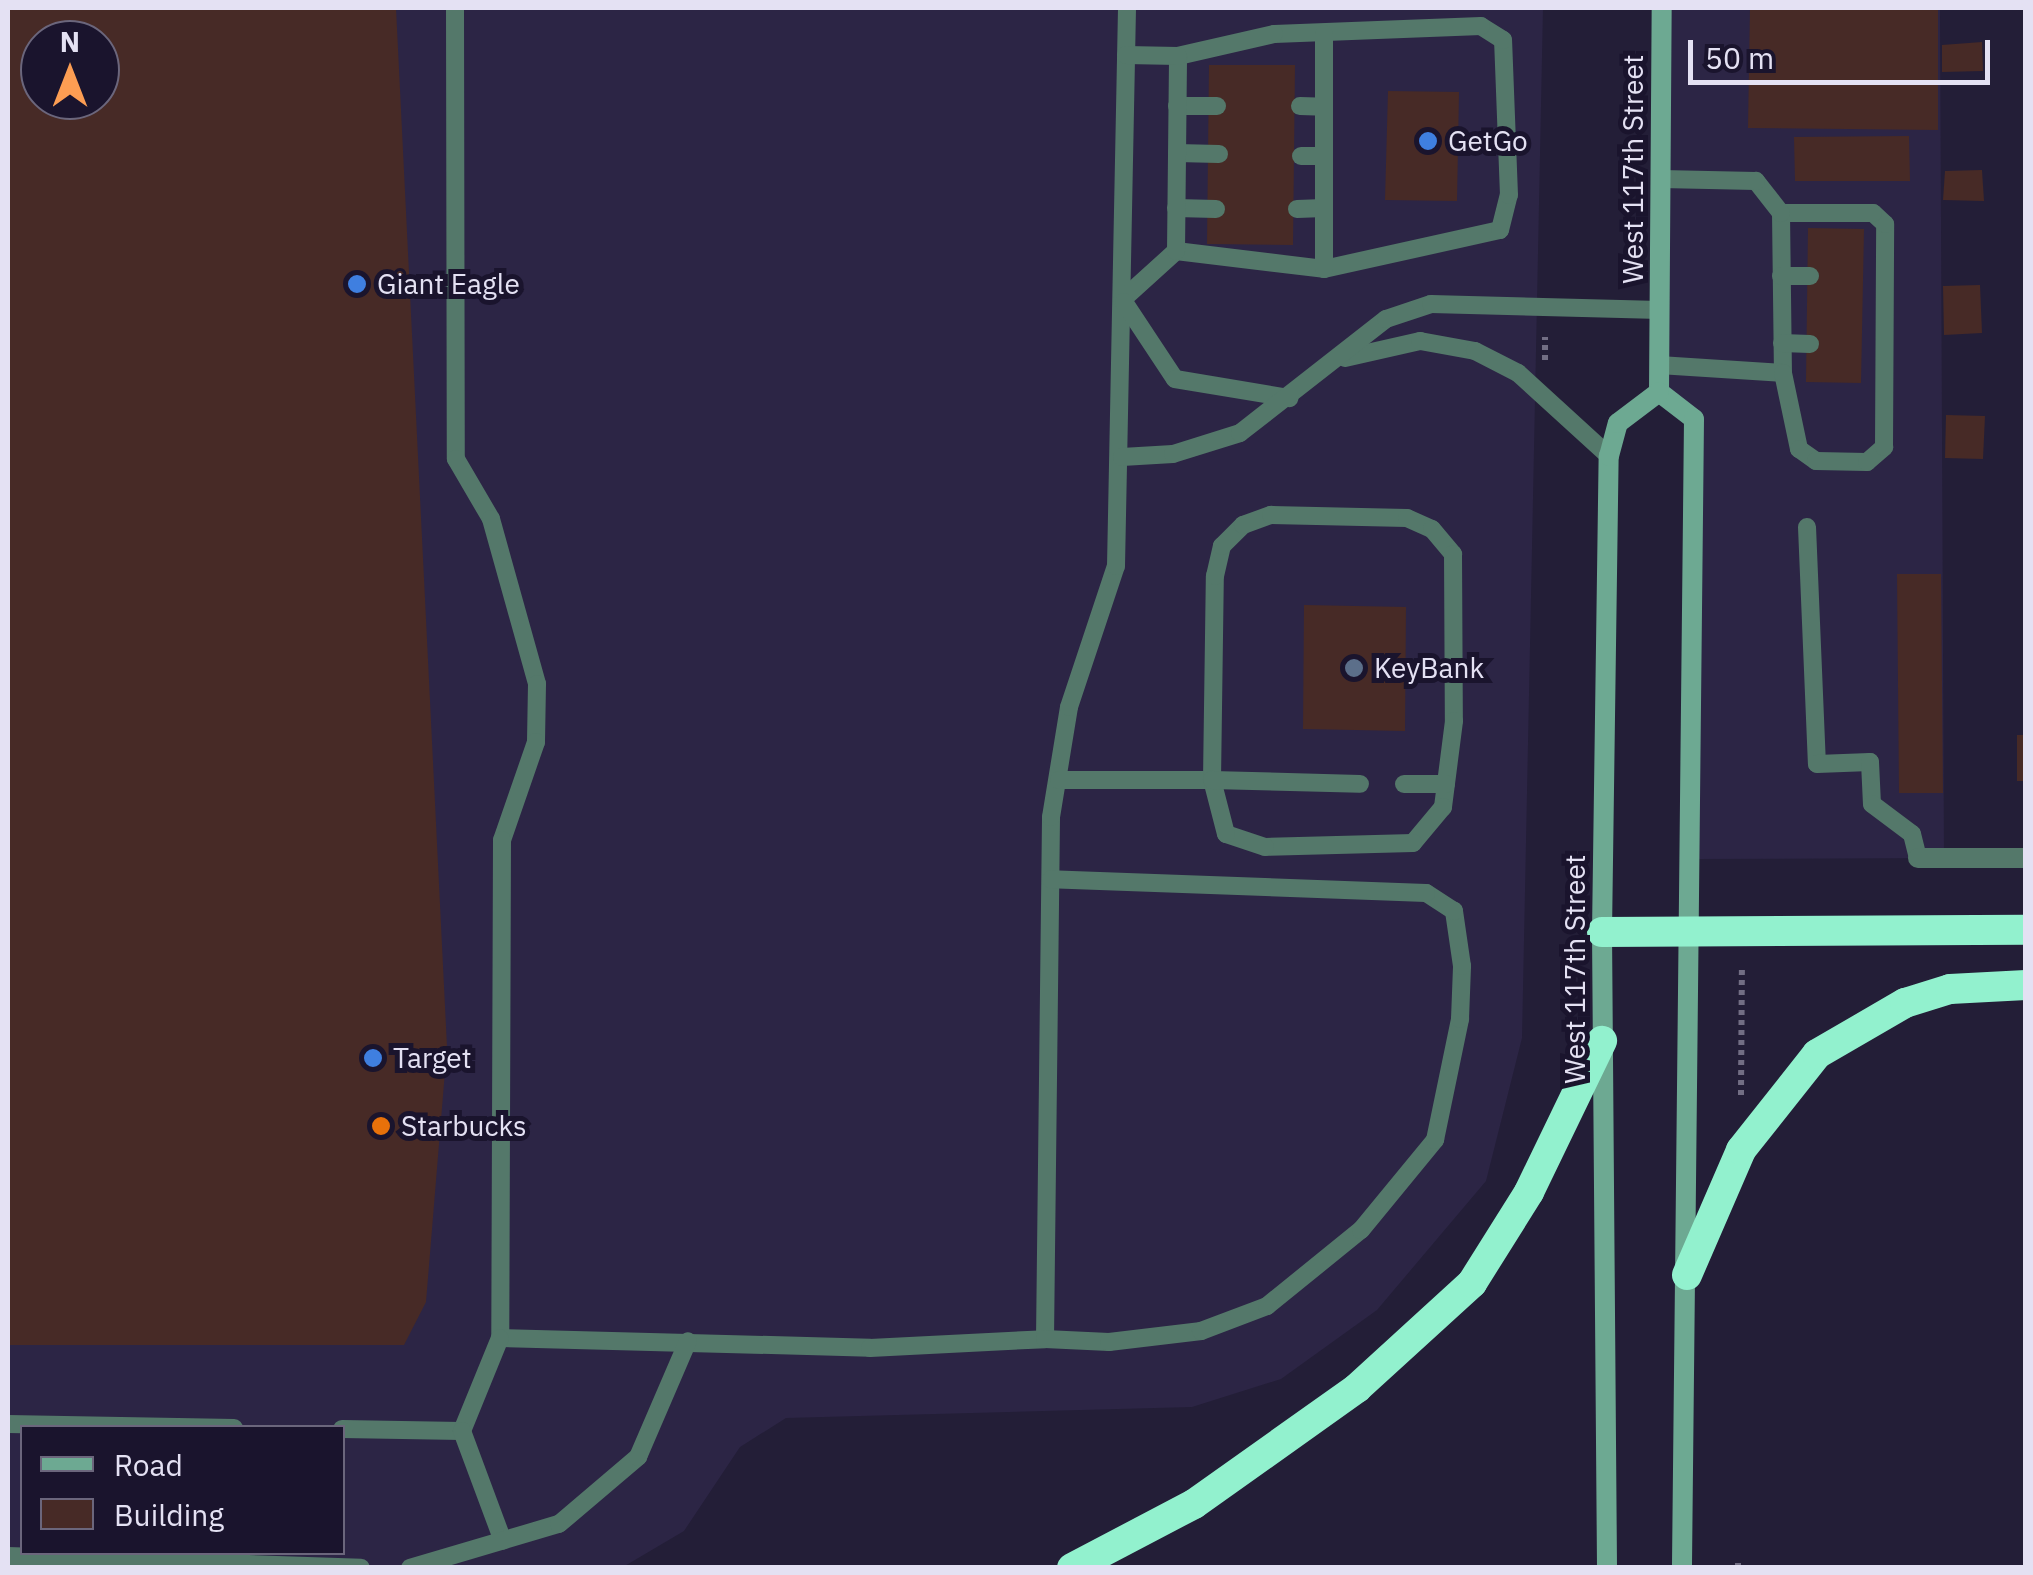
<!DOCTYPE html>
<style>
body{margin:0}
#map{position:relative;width:2033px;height:1575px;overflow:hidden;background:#231e37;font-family:"IBM Plex Sans",sans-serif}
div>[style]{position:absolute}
.built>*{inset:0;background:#2c2545}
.building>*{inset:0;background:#472a26}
.path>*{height:6px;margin-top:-3px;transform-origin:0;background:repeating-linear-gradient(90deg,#726e84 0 5px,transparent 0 10px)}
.service>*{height:18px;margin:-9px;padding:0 9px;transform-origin:9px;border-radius:9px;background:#54786a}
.minor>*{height:20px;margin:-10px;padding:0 10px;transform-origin:10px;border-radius:10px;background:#54786a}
.secondary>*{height:20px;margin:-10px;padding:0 10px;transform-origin:10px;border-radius:10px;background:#6da992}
.motorway>*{height:30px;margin:-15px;padding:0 15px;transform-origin:15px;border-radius:15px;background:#92f1ce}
.dots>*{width:28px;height:28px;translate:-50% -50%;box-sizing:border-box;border:5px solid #1a142d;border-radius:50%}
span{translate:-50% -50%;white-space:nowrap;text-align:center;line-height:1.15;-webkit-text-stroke:10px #1a142d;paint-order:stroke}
.poi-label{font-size:28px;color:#e4e1f3}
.left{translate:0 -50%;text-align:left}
.street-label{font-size:28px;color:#e4e1f3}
.frame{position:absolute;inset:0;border:10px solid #e4e1f3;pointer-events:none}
.legend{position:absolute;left:20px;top:1425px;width:325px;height:130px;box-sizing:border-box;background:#1a142d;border:2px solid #6b667c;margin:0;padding:12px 18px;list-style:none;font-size:30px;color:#e4e1f3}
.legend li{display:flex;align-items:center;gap:20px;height:50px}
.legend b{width:50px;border:2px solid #6b667c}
.north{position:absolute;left:20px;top:20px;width:100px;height:100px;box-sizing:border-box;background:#1a142d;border:2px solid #6b667c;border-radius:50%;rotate:0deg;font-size:28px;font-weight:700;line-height:40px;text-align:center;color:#e4e1f3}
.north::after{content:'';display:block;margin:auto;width:35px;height:45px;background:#fc9d53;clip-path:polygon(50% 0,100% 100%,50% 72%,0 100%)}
.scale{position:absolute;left:1688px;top:40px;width:302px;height:45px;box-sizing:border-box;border:5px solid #e4e1f3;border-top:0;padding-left:12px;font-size:30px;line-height:35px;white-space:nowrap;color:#e4e1f3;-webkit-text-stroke:8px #1a142d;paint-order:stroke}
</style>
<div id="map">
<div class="built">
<i style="clip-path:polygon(evenodd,8px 8px,1543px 8px,1522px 1038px,1486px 1181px,1377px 1310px,1281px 1379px,1192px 1407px,786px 1418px,740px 1447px,684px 1531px,623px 1567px,8px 1568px,8px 8px,40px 40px,100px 40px,100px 100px,40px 100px,40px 40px,8px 8px,22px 1428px,342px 1428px,342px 1552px,22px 1552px,22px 1428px)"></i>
<i style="clip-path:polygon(1661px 8px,1940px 8px,1944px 858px,1691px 859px,1694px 419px,1659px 392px)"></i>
</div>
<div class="building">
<i style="clip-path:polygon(evenodd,8px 8px,396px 8px,447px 1047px,426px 1302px,404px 1345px,8px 1345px,8px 8px,40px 40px,100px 40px,100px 100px,40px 100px,40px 40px)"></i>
<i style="clip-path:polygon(1750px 8px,1938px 8px,1938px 130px,1748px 128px)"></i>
<i style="clip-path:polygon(1982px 42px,1983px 71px,1942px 72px,1942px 45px)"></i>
<i style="clip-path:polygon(1209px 65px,1295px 65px,1293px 245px,1207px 244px)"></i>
<i style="clip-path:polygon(1388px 91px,1459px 92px,1457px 201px,1385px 200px)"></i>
<i style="clip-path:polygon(1909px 136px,1910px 181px,1795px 181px,1794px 137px)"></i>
<i style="clip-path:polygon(1982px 170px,1984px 201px,1943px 200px,1945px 171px)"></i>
<i style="clip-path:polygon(1808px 228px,1864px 229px,1861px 383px,1806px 382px)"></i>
<i style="clip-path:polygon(1980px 285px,1982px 333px,1944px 335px,1943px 286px)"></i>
<i style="clip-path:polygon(1946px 415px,1985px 416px,1983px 459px,1945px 458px)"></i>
<i style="clip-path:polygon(1897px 574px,1941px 574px,1943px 793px,1899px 793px)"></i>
<i style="clip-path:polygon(1304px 605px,1406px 607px,1405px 731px,1303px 729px)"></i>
<i style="clip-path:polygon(2017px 735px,2026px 735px,2026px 781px,2017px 781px)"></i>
</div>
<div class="path">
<i style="left:1545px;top:360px;width:23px;rotate:-90deg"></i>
<i style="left:1741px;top:1095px;width:130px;rotate:-89.6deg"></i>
<i style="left:1738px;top:1568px;width:10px;rotate:-90deg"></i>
</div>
<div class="service">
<i style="left:455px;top:8px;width:451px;rotate:89.9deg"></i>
<i style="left:456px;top:459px;width:69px;rotate:59.7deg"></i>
<i style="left:491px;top:519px;width:171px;rotate:74.4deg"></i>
<i style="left:537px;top:684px;width:58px;rotate:91deg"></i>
<i style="left:536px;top:742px;width:104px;rotate:109.1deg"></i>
<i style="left:502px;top:840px;width:498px;rotate:90.2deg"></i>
<i style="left:500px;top:1338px;width:370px;rotate:1.5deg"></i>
<i style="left:870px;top:1348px;width:175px;rotate:-2.9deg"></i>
<i style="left:1045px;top:1339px;width:522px;rotate:-89.34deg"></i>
<i style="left:1051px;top:817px;width:111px;rotate:-80.7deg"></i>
<i style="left:1069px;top:707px;width:149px;rotate:-71.6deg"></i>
<i style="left:1116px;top:566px;width:558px;rotate:-88.87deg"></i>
<i style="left:1177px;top:106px;width:40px"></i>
<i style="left:1300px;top:106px;width:24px;rotate:2deg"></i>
<i style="left:1177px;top:153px;width:42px;rotate:1.4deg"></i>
<i style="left:1301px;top:156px;width:23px"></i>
<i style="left:1176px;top:208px;width:40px;rotate:1.4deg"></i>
<i style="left:1297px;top:209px;width:27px;rotate:-2deg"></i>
<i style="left:1781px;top:213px;width:160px;rotate:89.3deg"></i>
<i style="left:1176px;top:251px;width:149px;rotate:6.9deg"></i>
<i style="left:1324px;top:269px;width:180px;rotate:-12.5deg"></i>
<i style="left:1500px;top:230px;width:36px;rotate:-76deg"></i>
<i style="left:1509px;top:195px;width:155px;rotate:-92.2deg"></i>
<i style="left:1503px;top:40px;width:26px;rotate:-148deg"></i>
<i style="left:1481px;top:26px;width:207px;rotate:177.8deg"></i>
<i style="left:1274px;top:34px;width:98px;rotate:167.1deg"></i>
<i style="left:1324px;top:269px;width:235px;rotate:-90deg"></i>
<i style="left:1781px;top:276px;width:29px"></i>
<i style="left:1122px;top:300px;width:73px;rotate:-42.2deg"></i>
<i style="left:1176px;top:251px;width:195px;rotate:-89.4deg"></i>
<i style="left:1178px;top:56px;width:52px;rotate:-178.9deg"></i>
<i style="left:1124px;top:302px;width:92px;rotate:56.5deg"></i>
<i style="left:1175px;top:379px;width:116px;rotate:9.5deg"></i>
<i style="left:1782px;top:343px;width:28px;rotate:2deg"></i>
<i style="left:1345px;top:358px;width:77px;rotate:-12.8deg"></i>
<i style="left:1420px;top:341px;width:56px;rotate:10.3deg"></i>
<i style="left:1475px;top:351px;width:48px;rotate:27.1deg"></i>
<i style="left:1518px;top:373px;width:123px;rotate:42.4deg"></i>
<i style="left:1659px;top:365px;width:124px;rotate:3.7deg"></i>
<i style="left:1783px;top:373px;width:78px;rotate:78.1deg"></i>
<i style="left:1799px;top:449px;width:21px;rotate:35deg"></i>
<i style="left:1816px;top:461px;width:51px;rotate:1.1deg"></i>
<i style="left:1867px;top:462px;width:23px;rotate:-41deg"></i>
<i style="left:1884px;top:447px;width:223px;rotate:-89.7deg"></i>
<i style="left:1885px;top:224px;width:16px;rotate:-137deg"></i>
<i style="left:1873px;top:213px;width:92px;rotate:180deg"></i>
<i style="left:1781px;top:213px;width:41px;rotate:-128deg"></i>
<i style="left:1756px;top:181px;width:95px;rotate:-178.8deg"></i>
<i style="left:1122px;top:457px;width:51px;rotate:-3.4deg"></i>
<i style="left:1173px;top:454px;width:70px;rotate:-17.4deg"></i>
<i style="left:1240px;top:433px;width:185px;rotate:-38deg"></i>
<i style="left:1386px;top:319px;width:47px;rotate:-18.4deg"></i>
<i style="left:1431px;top:304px;width:229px;rotate:1.5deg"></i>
<i style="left:1807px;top:527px;width:237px;rotate:87.6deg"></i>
<i style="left:1817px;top:764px;width:53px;rotate:-2.2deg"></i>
<i style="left:1870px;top:762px;width:42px;rotate:87.3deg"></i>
<i style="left:1872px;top:804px;width:50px;rotate:36.9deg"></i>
<i style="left:1912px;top:834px;width:25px;rotate:76deg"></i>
<i style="left:1059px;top:780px;width:153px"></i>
<i style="left:1212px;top:780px;width:204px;rotate:-89.2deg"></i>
<i style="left:1215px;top:576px;width:31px;rotate:-77deg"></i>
<i style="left:1222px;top:546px;width:30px;rotate:-45deg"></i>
<i style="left:1243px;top:525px;width:30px;rotate:-20deg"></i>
<i style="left:1271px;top:515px;width:136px;rotate:1.3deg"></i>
<i style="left:1407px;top:518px;width:27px;rotate:24deg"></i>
<i style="left:1432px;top:529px;width:33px;rotate:50deg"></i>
<i style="left:1453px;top:554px;width:167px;rotate:89.7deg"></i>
<i style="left:1454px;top:721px;width:87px;rotate:97.3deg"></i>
<i style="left:1443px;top:807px;width:47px;rotate:129.8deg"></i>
<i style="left:1413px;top:843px;width:148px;rotate:178.5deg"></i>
<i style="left:1265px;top:847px;width:41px;rotate:-161.6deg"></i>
<i style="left:1226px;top:834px;width:56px;rotate:-104.5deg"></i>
<i style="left:1212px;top:780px;width:148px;rotate:1.5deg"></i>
<i style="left:1404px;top:784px;width:42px"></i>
<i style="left:1045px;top:1339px;width:64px;rotate:2.7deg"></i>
<i style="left:1109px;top:1342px;width:93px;rotate:-6.8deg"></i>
<i style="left:1201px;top:1331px;width:71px;rotate:-20.7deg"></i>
<i style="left:1267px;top:1306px;width:121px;rotate:-39deg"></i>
<i style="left:1361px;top:1230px;width:117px;rotate:-50.6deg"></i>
<i style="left:1435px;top:1140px;width:124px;rotate:-78.3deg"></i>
<i style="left:1460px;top:1019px;width:53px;rotate:-87.8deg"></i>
<i style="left:1462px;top:966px;width:56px;rotate:-98.3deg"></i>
<i style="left:1454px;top:911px;width:33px;rotate:-147deg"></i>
<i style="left:1426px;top:893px;width:375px;rotate:-177.9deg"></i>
<i style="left:8px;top:1424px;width:226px;rotate:1deg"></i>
<i style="left:342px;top:1429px;width:120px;rotate:1deg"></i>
<i style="left:462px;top:1431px;width:100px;rotate:-67.8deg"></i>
<i style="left:462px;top:1431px;width:117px;rotate:69.6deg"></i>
<i style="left:8px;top:1556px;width:353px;rotate:1.9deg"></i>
<i style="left:410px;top:1568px;width:155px;rotate:-16.5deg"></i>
<i style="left:559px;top:1524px;width:104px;rotate:-40.3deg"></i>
<i style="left:638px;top:1457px;width:126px;rotate:-66.7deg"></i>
</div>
<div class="minor">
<i style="left:1918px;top:858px;width:108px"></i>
</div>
<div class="secondary">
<i style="left:1659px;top:392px;width:44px;rotate:37.6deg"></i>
<i style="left:1694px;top:419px;width:1149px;rotate:90.6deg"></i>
<i style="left:1659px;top:392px;width:384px;rotate:-89.6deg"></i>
<i style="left:1607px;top:1568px;width:636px;rotate:-90.45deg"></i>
<i style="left:1602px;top:932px;width:476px;rotate:-89.2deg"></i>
<i style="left:1609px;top:456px;width:34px;rotate:-75deg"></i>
<i style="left:1618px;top:423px;width:51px;rotate:-37.1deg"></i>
</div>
<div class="motorway">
<i style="left:1602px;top:932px;width:424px;rotate:-0.3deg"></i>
<i style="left:1687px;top:1275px;width:136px;rotate:-66.6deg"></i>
<i style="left:1741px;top:1150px;width:122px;rotate:-51.6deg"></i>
<i style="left:1817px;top:1054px;width:102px;rotate:-30.1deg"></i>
<i style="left:1905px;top:1003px;width:47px;rotate:-17.3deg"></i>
<i style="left:1950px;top:989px;width:76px;rotate:-3deg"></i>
<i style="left:1072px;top:1568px;width:138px;rotate:-27.7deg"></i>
<i style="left:1194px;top:1504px;width:200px;rotate:-35.4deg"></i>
<i style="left:1357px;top:1388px;width:156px;rotate:-42.4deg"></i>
<i style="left:1472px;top:1283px;width:107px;rotate:-57.9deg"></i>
<i style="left:1529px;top:1192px;width:168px;rotate:-64.2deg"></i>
</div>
<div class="dots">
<i style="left:1428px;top:141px;background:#3f7fe0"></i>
<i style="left:357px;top:284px;background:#3f7fe0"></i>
<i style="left:1354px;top:668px;background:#5c6f8a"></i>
<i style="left:373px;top:1058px;background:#3f7fe0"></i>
<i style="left:381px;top:1126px;background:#e8710a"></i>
</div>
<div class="poi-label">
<span class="left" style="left:1448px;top:141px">GetGo</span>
<span class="left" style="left:377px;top:284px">Giant Eagle</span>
<span class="left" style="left:1374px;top:668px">KeyBank</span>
<span class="left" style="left:393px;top:1058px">Target</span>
<span class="left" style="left:401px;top:1126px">Starbucks</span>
</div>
<div class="street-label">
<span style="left:1633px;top:169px;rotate:-90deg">West 117th Street</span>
<span style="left:1575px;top:969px;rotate:-90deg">West 117th Street</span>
</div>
<div class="frame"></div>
<ul class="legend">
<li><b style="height:12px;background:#6da992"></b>Road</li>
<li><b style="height:28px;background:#472a26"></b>Building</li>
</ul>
<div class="north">N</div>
<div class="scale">50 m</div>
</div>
